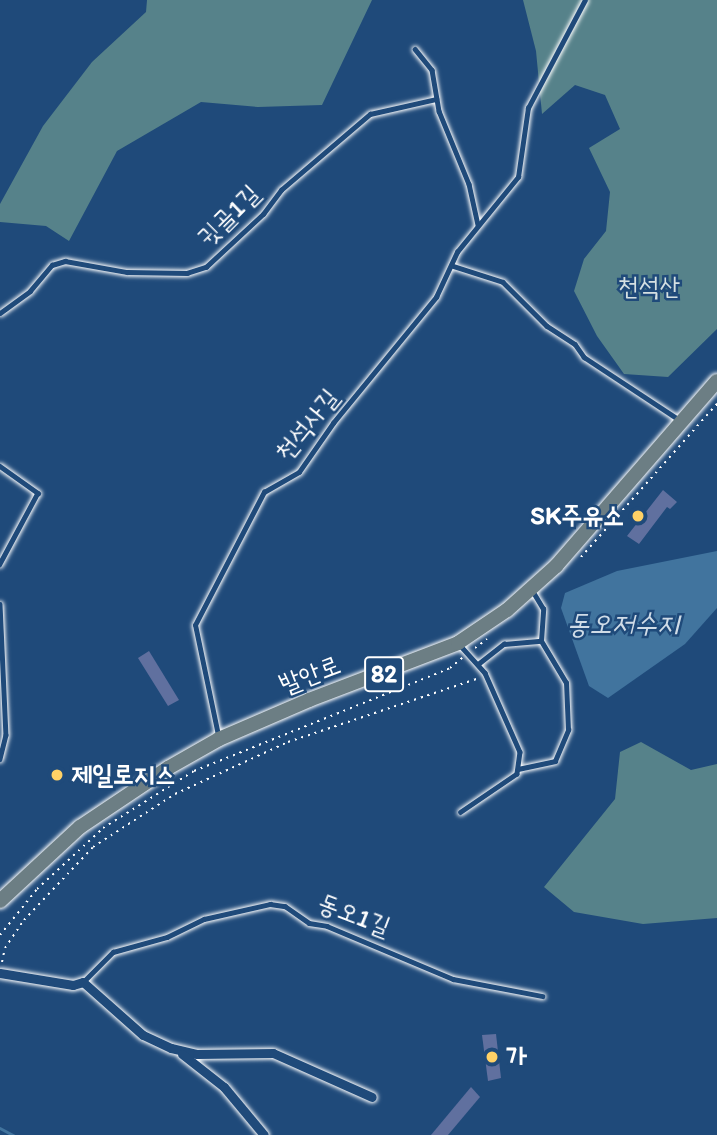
<!DOCTYPE html>
<meta charset="utf-8">
<style>
body{margin:0}
#map{position:relative;width:717px;height:1135px;overflow:hidden;background:#1f4a7a;font-family:Itim,"Poor Story",sans-serif}
div>[style]{position:absolute}
.green>*{inset:0;background:#56828a}
.water>*{inset:0;background:#41749e}
.stream>*{height:2.5px;margin:-1.25px;padding:0 1.25px;transform-origin:1.25px;border-radius:1.25px;background:#41749e}
.building>*{inset:0;background:#60709f}
.path>*{height:2px;margin-top:-1px;transform-origin:0;background:repeating-linear-gradient(90deg,#fff 0 2px,transparent 0 7px)}
.roads{filter:drop-shadow(0 0 2px #fff) drop-shadow(0 0 2px #fff)}
.lane>*{height:4.5px;margin:-2.25px;padding:0 2.25px;transform-origin:2.25px;border-radius:2.25px;background:#1f4a7a}
.street>*{height:9px;margin:-4.5px;padding:0 4.5px;transform-origin:4.5px;border-radius:4.5px;background:#1f4a7a}
.primary>*{height:14px;margin:-7px;padding:0 7px;transform-origin:7px;border-radius:7px;background:#6c7e84}
.dots>*{width:19px;height:19px;translate:-50% -50%;box-sizing:border-box;border:4px solid #1f4a7a;border-radius:50%}
span{translate:-50% -50%;white-space:nowrap;text-align:center;line-height:1.15;-webkit-text-stroke:5px #1f4a7a;paint-order:stroke}
.shield-label span{padding:2px 5px;background:#1f4a7a;border:2px solid;border-radius:5px;-webkit-text-stroke-width:0}
.shield-label{font-size:24px;color:#fff;font-weight:700}
.street-label{font-size:26px;color:#fff}
.park-label{font-size:26px;color:#d5e0e2}
.poi-label{font-size:26px;color:#fff;font-weight:700}
.right{translate:-100% -50%;text-align:right}
.left{translate:0 -50%;text-align:left}
.water-label{font-size:28px;color:#d0dce7;font-style:italic}
</style>
<div id="map">
<div class="green">
<i style="clip-path:polygon(147px 0,372px 0,322px 105px,258px 107px,201px 102px,117px 151px,69px 241px,46px 226px,0 222px,0 204px,43px 126px,92px 62px,146px 12px)"></i>
<i style="clip-path:polygon(523px 0,717px 0,717px 329px,668px 377px,624px 374px,597px 336px,574px 291px,584px 259px,606px 231px,610px 192px,589px 148px,620px 129px,605px 95px,575px 85px,542px 114px,536px 51px)"></i>
<i style="clip-path:polygon(641px 742px,691px 770px,717px 764px,717px 918px,643px 924px,574px 912px,544px 887px,615px 799px,620px 752px)"></i>
</div>
<div class="water">
<i style="clip-path:polygon(717px 551px,717px 608px,685px 644px,608px 698px,589px 686px,561px 608px,565px 593px,617px 571px)"></i>
</div>
<div class="stream">
<i style="left:0;top:1128px;width:15px;rotate:28deg"></i>
</div>
<div class="building">
<i style="clip-path:polygon(663px 490px,677px 502px,670px 509px,667px 507px,639px 544px,627px 536px)"></i>
<i style="clip-path:polygon(149px 651px,179px 700px,168px 706px,138px 658px)"></i>
<i style="clip-path:polygon(496px 1034px,501px 1078px,488px 1081px,482px 1035px)"></i>
<i style="clip-path:polygon(471px 1087px,480px 1097px,448px 1135px,431px 1135px)"></i>
</div>
<div class="path">
<i style="left:581px;top:557px;width:205px;rotate:-48.4deg"></i>
<i style="left:475px;top:648px;width:15px;rotate:-37deg"></i>
<i style="left:0;top:935px;width:59px;rotate:-51.2deg"></i>
<i style="left:37px;top:889px;width:90px;rotate:-42.7deg"></i>
<i style="left:103px;top:828px;width:107px;rotate:-32.1deg"></i>
<i style="left:194px;top:771px;width:276px;rotate:-21.9deg"></i>
<i style="left:450px;top:668px;width:16px;rotate:-40deg"></i>
<i style="left:2px;top:962px;width:14px;rotate:-78deg"></i>
<i style="left:5px;top:948px;width:34px;rotate:-56deg"></i>
<i style="left:24px;top:920px;width:100px;rotate:-46.6deg"></i>
<i style="left:93px;top:847px;width:98px;rotate:-32.9deg"></i>
<i style="left:175px;top:794px;width:124px;rotate:-24.7deg"></i>
<i style="left:288px;top:742px;width:201px;rotate:-18.5deg"></i>
</div>
<div class="roads">
<div class="lane">
<i style="left:415px;top:49px;width:27px;rotate:51deg"></i>
<i style="left:432px;top:70px;width:42px;rotate:80.3deg"></i>
<i style="left:439px;top:111px;width:79px;rotate:67.7deg"></i>
<i style="left:469px;top:184px;width:42px;rotate:77.6deg"></i>
<i style="left:453px;top:266px;width:52px;rotate:17.7deg"></i>
<i style="left:503px;top:282px;width:62px;rotate:45deg"></i>
<i style="left:547px;top:326px;width:33px;rotate:33deg"></i>
<i style="left:575px;top:344px;width:16px;rotate:55deg"></i>
<i style="left:584px;top:357px;width:113px;rotate:33.4deg"></i>
<i style="left:0;top:313px;width:37px;rotate:-36deg"></i>
<i style="left:30px;top:291px;width:34px;rotate:-50deg"></i>
<i style="left:52px;top:265px;width:14px;rotate:-17deg"></i>
<i style="left:65px;top:261px;width:63px;rotate:10.1deg"></i>
<i style="left:127px;top:272px;width:60px;rotate:1deg"></i>
<i style="left:187px;top:273px;width:20px;rotate:-18deg"></i>
<i style="left:206px;top:267px;width:78px;rotate:-42.9deg"></i>
<i style="left:263px;top:214px;width:30px;rotate:-53deg"></i>
<i style="left:281px;top:190px;width:117px;rotate:-40.5deg"></i>
<i style="left:370px;top:114px;width:68px;rotate:-12.8deg"></i>
<i style="left:0;top:466px;width:47px;rotate:35.4deg"></i>
<i style="left:38px;top:493px;width:81px;rotate:118.2deg"></i>
<i style="left:0;top:604px;width:131px;rotate:87.4deg"></i>
<i style="left:6px;top:735px;width:25px;rotate:104deg"></i>
<i style="left:459px;top:644px;width:39px;rotate:48deg"></i>
<i style="left:485px;top:673px;width:86px;rotate:66.1deg"></i>
<i style="left:520px;top:752px;width:22px;rotate:98deg"></i>
<i style="left:517px;top:774px;width:68px;rotate:145.8deg"></i>
<i style="left:478px;top:664px;width:33px;rotate:-38deg"></i>
<i style="left:504px;top:644px;width:37px;rotate:-5deg"></i>
<i style="left:218px;top:735px;width:112px;rotate:-101.8deg"></i>
<i style="left:195px;top:625px;width:150px;rotate:-62.6deg"></i>
<i style="left:264px;top:492px;width:40px;rotate:-29.7deg"></i>
<i style="left:299px;top:472px;width:60px;rotate:-55.2deg"></i>
<i style="left:333px;top:423px;width:163px;rotate:-50.7deg"></i>
<i style="left:436px;top:297px;width:50px;rotate:-65deg"></i>
<i style="left:457px;top:252px;width:97px;rotate:-50.9deg"></i>
<i style="left:518px;top:177px;width:70px;rotate:-81.8deg"></i>
<i style="left:528px;top:108px;width:122px;rotate:-62.2deg"></i>
<i style="left:518px;top:769px;width:38px;rotate:-12deg"></i>
<i style="left:555px;top:761px;width:34px;rotate:-67deg"></i>
<i style="left:568px;top:730px;width:47px;rotate:-92.4deg"></i>
<i style="left:566px;top:683px;width:49px;rotate:-120.8deg"></i>
<i style="left:541px;top:641px;width:32px;rotate:-86deg"></i>
<i style="left:543px;top:609px;width:21px;rotate:-121deg"></i>
<i style="left:84px;top:981px;width:41px;rotate:-45deg"></i>
<i style="left:113px;top:952px;width:56px;rotate:-15.5deg"></i>
<i style="left:167px;top:937px;width:41px;rotate:-25.9deg"></i>
<i style="left:204px;top:919px;width:68px;rotate:-12.8deg"></i>
<i style="left:270px;top:904px;width:15px;rotate:8deg"></i>
<i style="left:285px;top:906px;width:29px;rotate:35deg"></i>
<i style="left:309px;top:923px;width:18px;rotate:9deg"></i>
<i style="left:327px;top:926px;width:137px;rotate:22.8deg"></i>
<i style="left:453px;top:979px;width:91px;rotate:10.8deg"></i>
</div>
<div class="street">
<i style="left:0;top:973px;width:74px;rotate:9.3deg"></i>
<i style="left:73px;top:985px;width:10px;rotate:-17deg"></i>
<i style="left:83px;top:982px;width:80px;rotate:41.5deg"></i>
<i style="left:143px;top:1035px;width:31px;rotate:25deg"></i>
<i style="left:171px;top:1048px;width:27px;rotate:13deg"></i>
<i style="left:197px;top:1054px;width:76px;rotate:-0.8deg"></i>
<i style="left:273px;top:1053px;width:108px;rotate:24deg"></i>
<i style="left:182px;top:1054px;width:53px;rotate:38.2deg"></i>
<i style="left:224px;top:1087px;width:62px;rotate:50.2deg"></i>
</div>
<div class="primary">
<i style="left:0;top:901px;width:109px;rotate:-42.8deg"></i>
<i style="left:80px;top:827px;width:106px;rotate:-33.8deg"></i>
<i style="left:168px;top:768px;width:59px;rotate:-29.6deg"></i>
<i style="left:219px;top:739px;width:98px;rotate:-23.4deg"></i>
<i style="left:309px;top:700px;width:160px;rotate:-20.9deg"></i>
<i style="left:458px;top:643px;width:59px;rotate:-34deg"></i>
<i style="left:507px;top:610px;width:66px;rotate:-41.9deg"></i>
<i style="left:556px;top:566px;width:245px;rotate:-49deg"></i>
</div>
</div>
<div class="dots">
<i style="left:638px;top:516px;background:#ffd166"></i>
<i style="left:57px;top:775px;background:#ffd166"></i>
<i style="left:492px;top:1057px;background:#ffd166"></i>
</div>
<div class="shield-label">
<span style="left:384px;top:674px">82</span>
</div>
<div class="street-label">
<span style="left:229px;top:216px;rotate:-45deg">귓골1길</span>
<span style="left:307px;top:425px;rotate:-51deg">천석사길</span>
<span style="left:310px;top:675px;rotate:-21deg">발안로</span>
<span style="left:354px;top:915px;rotate:21deg">동오1길</span>
</div>
<div class="park-label">
<span style="left:649px;top:287px">천석산</span>
</div>
<div class="poi-label">
<span class="right" style="left:624px;top:516px">SK주유소</span>
<span class="left" style="left:71px;top:775px">제일로지스</span>
<span class="left" style="left:506px;top:1057px">가</span>
</div>
<div class="water-label">
<span style="left:623px;top:623px">동오저수지</span>
</div>
</div>
